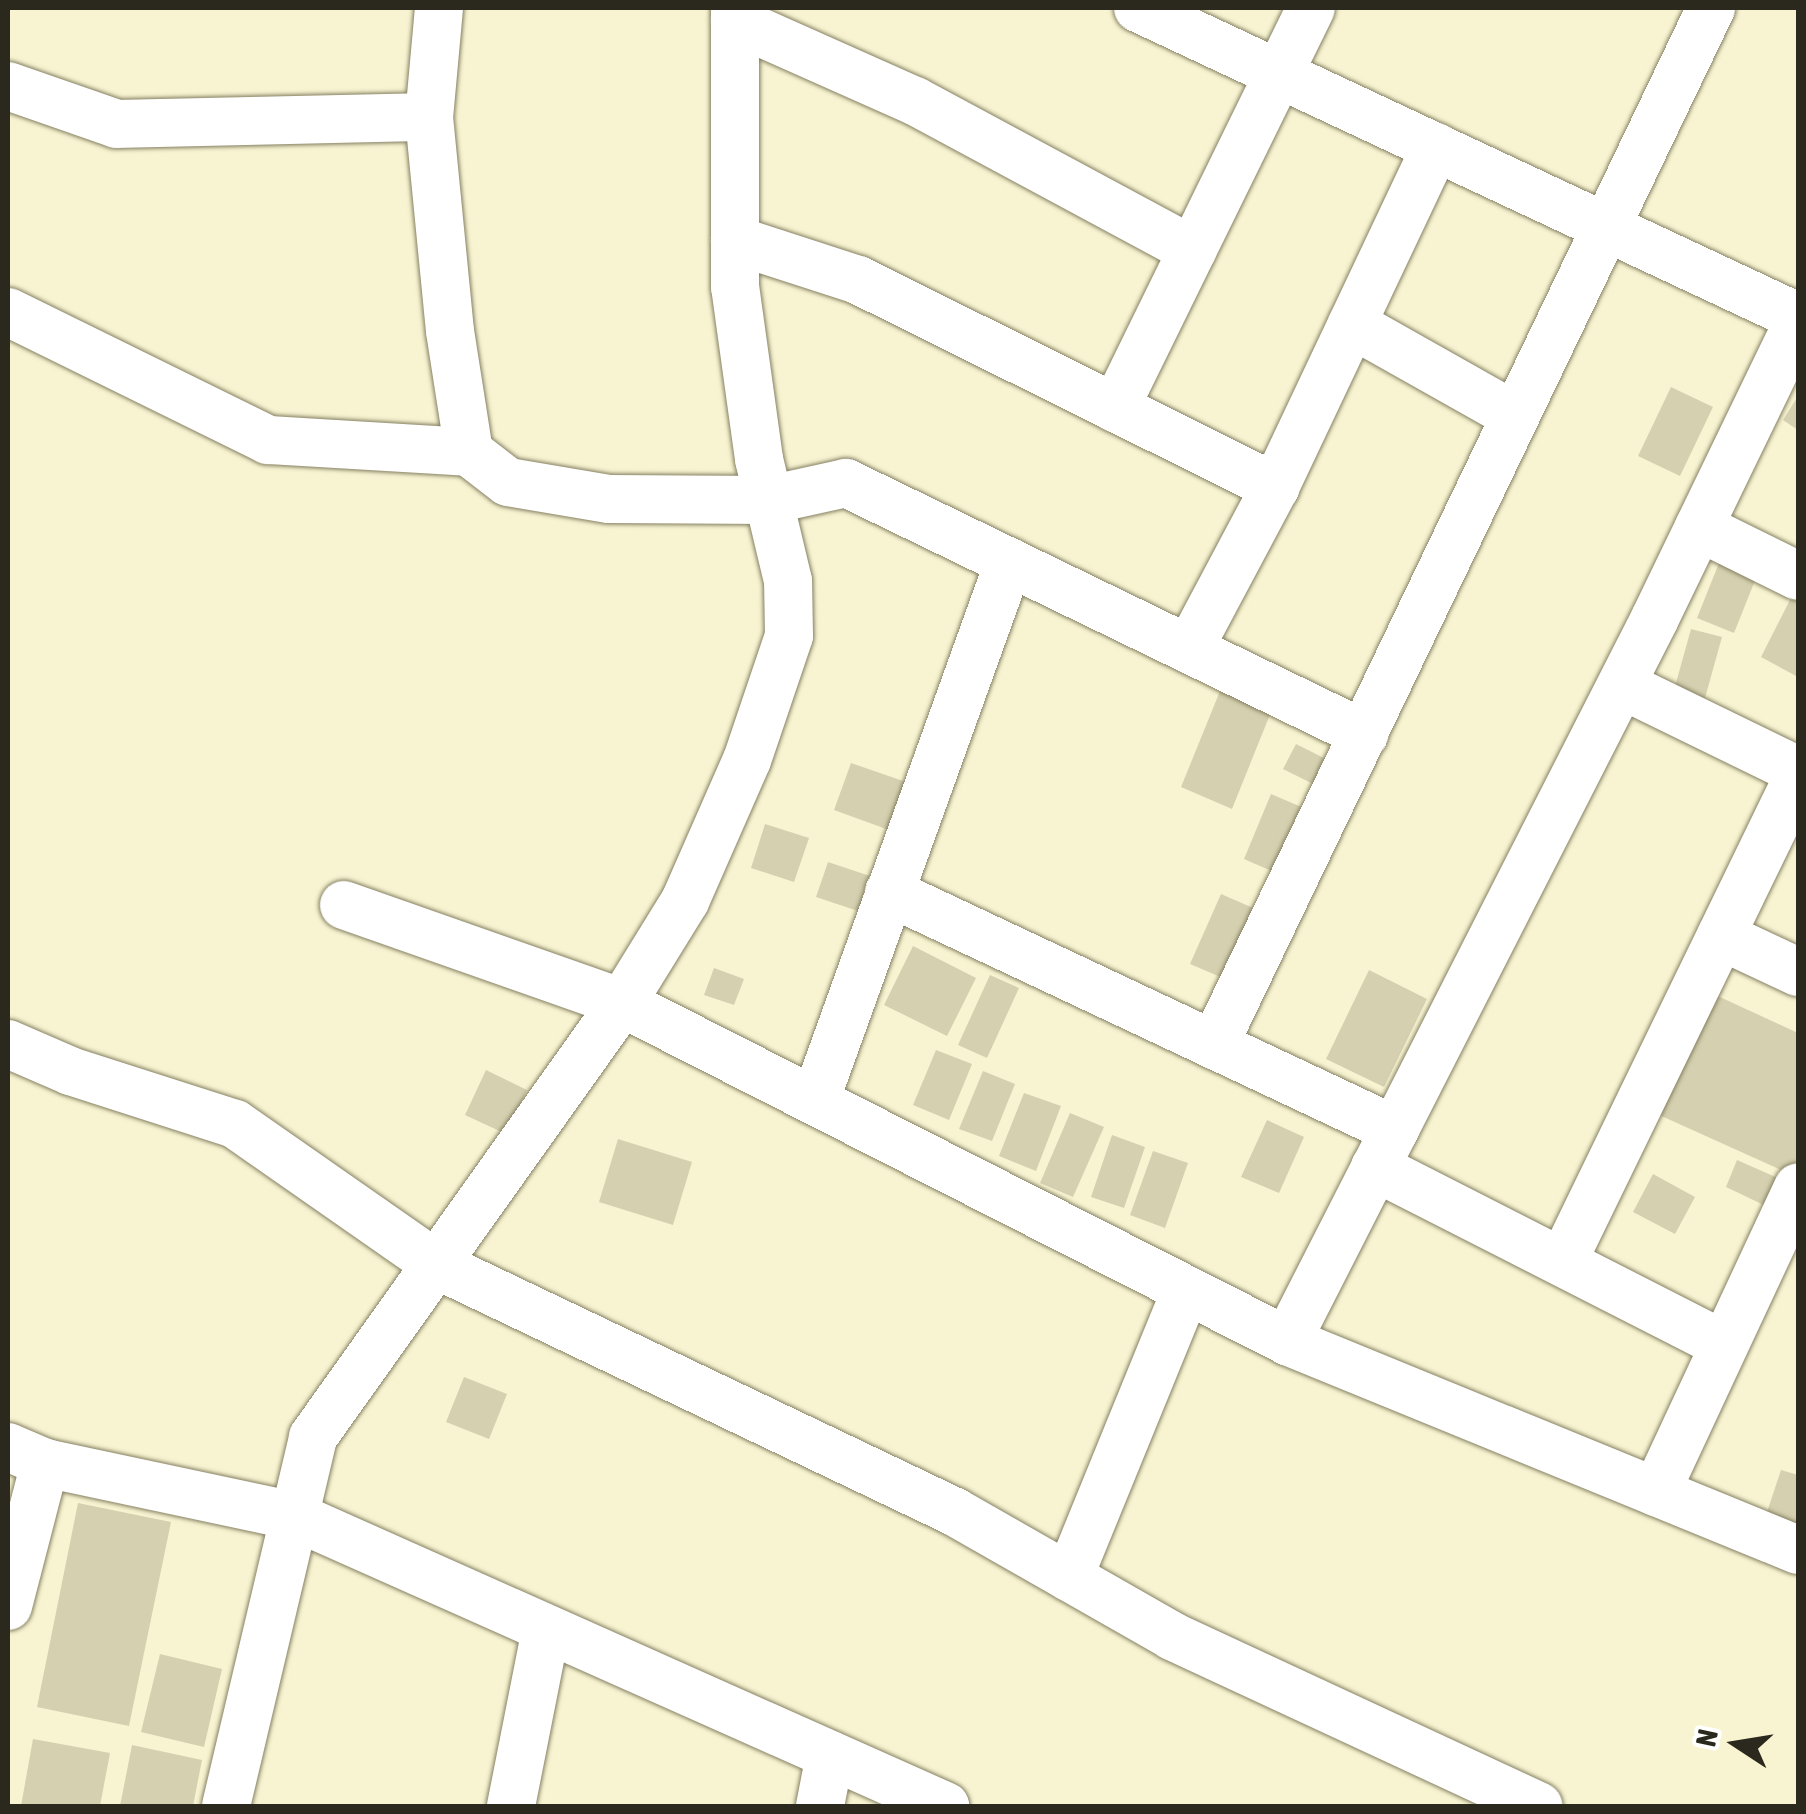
<!DOCTYPE html>
<style>
body{margin:0}
#map{position:relative;width:1806px;height:1814px;overflow:hidden;background:#f8f4d2;font-family:"Asap Condensed",sans-serif}
div>[style]{position:absolute}
.building>*{inset:0;background:#d5d0b0}
.roads{filter:drop-shadow(0 0 2px #858062) drop-shadow(0 0 2px #858062)}
.minor>*{height:48px;margin:-24px;padding:0 24px;transform-origin:24px;border-radius:24px;background:#fff}
span{translate:-50% -50%;white-space:nowrap;text-align:center;line-height:1.15;-webkit-text-stroke:10px #fff;paint-order:stroke}
.frame{position:absolute;inset:0;border:10px solid #2b291d;pointer-events:none}
.north{position:absolute;left:1686px;top:1694px;width:100px;height:100px;-webkit-text-stroke:8px #fff;paint-order:stroke;rotate:282deg;font-size:28px;font-weight:700;line-height:40px;text-align:center;color:#2b291d}
.north::after{content:'';display:block;margin:auto;width:35px;height:45px;background:#2b291d;clip-path:polygon(50% 0,100% 100%,50% 72%,0 100%)}
</style>
<div id="map">
<div class="building">
<i style="clip-path:polygon(1671px 387px,1713px 407px,1680px 476px,1638px 456px)"></i>
<i style="clip-path:polygon(1798px 396px,1798px 430px,1783px 420px)"></i>
<i style="clip-path:polygon(1723px 553px,1760px 568px,1734px 633px,1697px 618px)"></i>
<i style="clip-path:polygon(1798px 584px,1798px 677px,1761px 657px)"></i>
<i style="clip-path:polygon(1691px 629px,1722px 637px,1705px 698px,1674px 690px)"></i>
<i style="clip-path:polygon(1220px 691px,1271px 712px,1232px 809px,1181px 787px)"></i>
<i style="clip-path:polygon(1296px 744px,1330px 761px,1317px 786px,1283px 769px)"></i>
<i style="clip-path:polygon(851px 763px,906px 782px,889px 830px,834px 810px)"></i>
<i style="clip-path:polygon(1271px 794px,1313px 812px,1285px 877px,1244px 859px)"></i>
<i style="clip-path:polygon(765px 824px,809px 838px,794px 882px,751px 868px)"></i>
<i style="clip-path:polygon(828px 862px,873px 877px,861px 912px,816px 897px)"></i>
<i style="clip-path:polygon(1221px 894px,1267px 914px,1237px 984px,1190px 964px)"></i>
<i style="clip-path:polygon(913px 946px,976px 978px,947px 1036px,884px 1005px)"></i>
<i style="clip-path:polygon(714px 968px,744px 979px,734px 1005px,704px 995px)"></i>
<i style="clip-path:polygon(1369px 970px,1427px 999px,1384px 1087px,1326px 1059px)"></i>
<i style="clip-path:polygon(990px 975px,1019px 988px,987px 1058px,958px 1045px)"></i>
<i style="clip-path:polygon(1709px 992px,1798px 1033px,1798px 1157px,1790px 1174px,1657px 1114px)"></i>
<i style="clip-path:polygon(936px 1050px,972px 1064px,949px 1120px,913px 1105px)"></i>
<i style="clip-path:polygon(486px 1070px,527px 1090px,506px 1134px,465px 1115px)"></i>
<i style="clip-path:polygon(983px 1071px,1015px 1084px,992px 1141px,959px 1129px)"></i>
<i style="clip-path:polygon(1024px 1093px,1061px 1106px,1036px 1171px,999px 1156px)"></i>
<i style="clip-path:polygon(1070px 1113px,1104px 1127px,1073px 1197px,1040px 1183px)"></i>
<i style="clip-path:polygon(1267px 1120px,1304px 1137px,1279px 1193px,1241px 1177px)"></i>
<i style="clip-path:polygon(1112px 1135px,1145px 1147px,1124px 1208px,1091px 1197px)"></i>
<i style="clip-path:polygon(618px 1139px,692px 1162px,673px 1225px,599px 1202px)"></i>
<i style="clip-path:polygon(1153px 1151px,1188px 1163px,1165px 1228px,1130px 1215px)"></i>
<i style="clip-path:polygon(1737px 1160px,1780px 1179px,1768px 1207px,1726px 1187px)"></i>
<i style="clip-path:polygon(1653px 1174px,1695px 1197px,1675px 1234px,1633px 1212px)"></i>
<i style="clip-path:polygon(464px 1377px,507px 1394px,489px 1439px,446px 1422px)"></i>
<i style="clip-path:polygon(1781px 1470px,1798px 1475px,1798px 1532px,1764px 1521px)"></i>
<i style="clip-path:polygon(78px 1503px,171px 1522px,129px 1726px,37px 1707px)"></i>
<i style="clip-path:polygon(160px 1654px,222px 1669px,204px 1747px,141px 1732px)"></i>
<i style="clip-path:polygon(33px 1739px,110px 1753px,100px 1806px,21px 1806px)"></i>
<i style="clip-path:polygon(132px 1745px,202px 1760px,193px 1806px,120px 1806px)"></i>
</div>
<div class="roads">
<div class="minor">
<i style="left:439px;top:8px;width:109px;rotate:95.2deg"></i>
<i style="left:429px;top:117px;width:215px;rotate:84.4deg"></i>
<i style="left:450px;top:331px;width:122px;rotate:81.1deg"></i>
<i style="left:469px;top:452px;width:49px;rotate:37.6deg"></i>
<i style="left:508px;top:482px;width:102px;rotate:9.6deg"></i>
<i style="left:609px;top:499px;width:160px;rotate:0.4deg"></i>
<i style="left:769px;top:500px;width:79px;rotate:-12.4deg"></i>
<i style="left:846px;top:483px;width:576px;rotate:25.85deg"></i>
<i style="left:1138px;top:8px;width:729px;rotate:25.09deg"></i>
<i style="left:735px;top:21px;width:197px;rotate:24deg"></i>
<i style="left:915px;top:101px;width:315px;rotate:28.3deg"></i>
<i style="left:8px;top:86px;width:115px;rotate:19.2deg"></i>
<i style="left:117px;top:124px;width:312px;rotate:-1.3deg"></i>
<i style="left:735px;top:240px;width:129px;rotate:18deg"></i>
<i style="left:858px;top:280px;width:466px;rotate:26.4deg"></i>
<i style="left:8px;top:312px;width:290px;rotate:26.2deg"></i>
<i style="left:268px;top:440px;width:201px;rotate:3.4deg"></i>
<i style="left:1352px;top:324px;width:187px;rotate:29.4deg"></i>
<i style="left:1115px;top:408px;width:445px;rotate:-63.9deg"></i>
<i style="left:1699px;top:527px;width:110px;rotate:26.3deg"></i>
<i style="left:1189px;top:649px;width:183px;rotate:-62deg"></i>
<i style="left:1275px;top:487px;width:376px;rotate:-64.7deg"></i>
<i style="left:1622px;top:685px;width:196px;rotate:26deg"></i>
<i style="left:889px;top:892px;width:559px;rotate:25.19deg"></i>
<i style="left:344px;top:905px;width:295px;rotate:19.4deg"></i>
<i style="left:622px;top:1003px;width:746px;rotate:26.94deg"></i>
<i style="left:1287px;top:1341px;width:552px;rotate:22.24deg"></i>
<i style="left:1721px;top:936px;width:85px;rotate:25.1deg"></i>
<i style="left:8px;top:1044px;width:68px;rotate:23.5deg"></i>
<i style="left:70px;top:1071px;width:173px;rotate:17.8deg"></i>
<i style="left:235px;top:1124px;width:246px;rotate:34.9deg"></i>
<i style="left:437px;top:1265px;width:574px;rotate:25.49deg"></i>
<i style="left:955px;top:1512px;width:250px;rotate:29.7deg"></i>
<i style="left:1172px;top:1636px;width:404px;rotate:24.9deg"></i>
<i style="left:1214px;top:1045px;width:1150px;rotate:-64.39deg"></i>
<i style="left:815px;top:1101px;width:573px;rotate:-70.2deg"></i>
<i style="left:1375px;top:1167px;width:390px;rotate:27deg"></i>
<i style="left:1563px;top:1261px;width:538px;rotate:-64.1deg"></i>
<i style="left:1287px;top:1341px;width:811px;rotate:-63.02deg"></i>
<i style="left:1655px;top:618px;width:329px;rotate:-64.2deg"></i>
<i style="left:8px;top:1447px;width:40px;rotate:23.4deg"></i>
<i style="left:45px;top:1463px;width:255px;rotate:12deg"></i>
<i style="left:294px;top:1516px;width:713px;rotate:24.01deg"></i>
<i style="left:1656px;top:1492px;width:336px;rotate:-65deg"></i>
<i style="left:1069px;top:1577px;width:310px;rotate:-67.8deg"></i>
<i style="left:8px;top:1606px;width:148px;rotate:-75.5deg"></i>
<i style="left:226px;top:1806px;width:379px;rotate:-76.7deg"></i>
<i style="left:313px;top:1437px;width:533px;rotate:-54.55deg"></i>
<i style="left:622px;top:1003px;width:120px;rotate:-58.3deg"></i>
<i style="left:685px;top:901px;width:154px;rotate:-66.3deg"></i>
<i style="left:747px;top:760px;width:131px;rotate:-71.3deg"></i>
<i style="left:789px;top:636px;width:55px;rotate:-91deg"></i>
<i style="left:788px;top:581px;width:125px;rotate:-103.4deg"></i>
<i style="left:759px;top:459px;width:174px;rotate:-97.9deg"></i>
<i style="left:735px;top:287px;width:279px;rotate:-90deg"></i>
<i style="left:511px;top:1806px;width:180px;rotate:-78.8deg"></i>
<i style="left:820px;top:1806px;width:52px;rotate:-78.9deg"></i>
</div>
</div>
<div class="frame"></div>
<div class="north">N</div>
</div>
